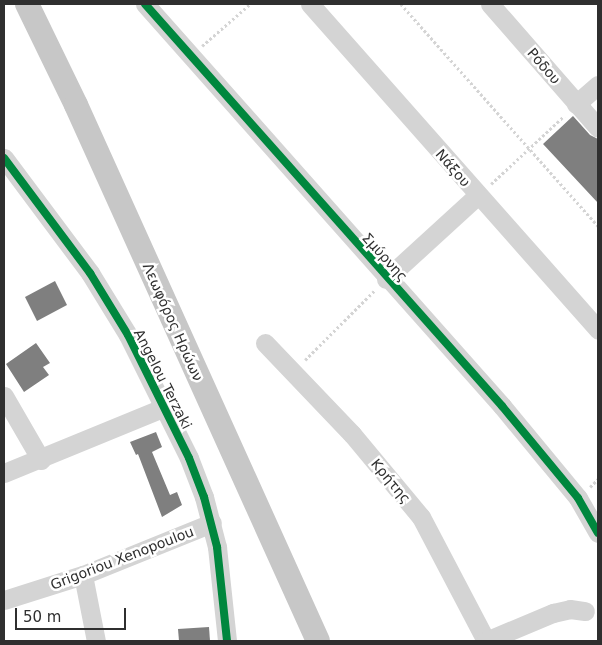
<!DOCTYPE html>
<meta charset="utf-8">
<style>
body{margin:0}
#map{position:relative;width:602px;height:645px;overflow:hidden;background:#fff;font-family:"DejaVu Sans",sans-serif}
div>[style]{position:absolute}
.building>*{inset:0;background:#7f7f7f}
.path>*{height:2.5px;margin-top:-1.25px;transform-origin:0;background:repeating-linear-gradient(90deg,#d4d4d4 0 2.5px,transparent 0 5px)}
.minor>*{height:19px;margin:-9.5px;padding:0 9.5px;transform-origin:9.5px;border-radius:9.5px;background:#d4d4d4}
.major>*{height:24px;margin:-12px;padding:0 12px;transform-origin:12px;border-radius:12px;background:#c7c7c7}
.cycleway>*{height:8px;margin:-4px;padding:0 4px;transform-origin:4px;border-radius:4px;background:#00873e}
span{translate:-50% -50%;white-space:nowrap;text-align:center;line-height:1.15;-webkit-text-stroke:5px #fff;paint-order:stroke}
.street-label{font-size:14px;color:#2f2f2f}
.frame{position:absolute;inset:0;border:5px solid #2f2f2f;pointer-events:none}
.scale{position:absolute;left:15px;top:608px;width:111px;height:22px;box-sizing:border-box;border:2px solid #2f2f2f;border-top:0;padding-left:6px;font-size:15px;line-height:18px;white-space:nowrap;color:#2f2f2f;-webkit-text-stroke:4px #fff;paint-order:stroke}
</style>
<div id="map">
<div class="building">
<i style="clip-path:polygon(573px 116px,590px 135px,598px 139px,598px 203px,543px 144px)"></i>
<i style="clip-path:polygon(55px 281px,67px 305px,37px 321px,25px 297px)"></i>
<i style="clip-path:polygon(36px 343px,50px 363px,43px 367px,49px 375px,24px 392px,6px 364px)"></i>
<i style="clip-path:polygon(156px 432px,162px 447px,152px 452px,170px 495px,177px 492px,182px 505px,162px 517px,138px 454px,136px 455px,130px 442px)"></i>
<i style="clip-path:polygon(209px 627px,210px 641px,179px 641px,178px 629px)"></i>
</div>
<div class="path">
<i style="left:401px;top:4px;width:297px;rotate:48.4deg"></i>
<i style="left:202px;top:46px;width:64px;rotate:-41.2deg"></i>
<i style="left:491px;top:184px;width:100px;rotate:-43deg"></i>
<i style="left:305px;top:360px;width:99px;rotate:-45deg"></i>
<i style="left:590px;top:487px;width:11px;rotate:-45deg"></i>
</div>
<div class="minor">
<i style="left:145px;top:4px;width:538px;rotate:48.39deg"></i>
<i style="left:502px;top:406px;width:119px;rotate:50.4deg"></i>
<i style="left:578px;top:498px;width:40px;rotate:60.3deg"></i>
<i style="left:310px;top:4px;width:435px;rotate:48.5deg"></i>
<i style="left:490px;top:4px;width:164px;rotate:48.9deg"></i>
<i style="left:576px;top:104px;width:29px;rotate:-41deg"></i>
<i style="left:4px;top:158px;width:144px;rotate:53.2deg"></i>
<i style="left:90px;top:273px;width:73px;rotate:58.5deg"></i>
<i style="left:128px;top:335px;width:137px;rotate:63.6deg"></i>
<i style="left:189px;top:458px;width:42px;rotate:69deg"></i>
<i style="left:204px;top:497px;width:52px;rotate:75.4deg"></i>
<i style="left:217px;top:547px;width:95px;rotate:83.9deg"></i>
<i style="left:386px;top:279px;width:123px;rotate:-42.4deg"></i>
<i style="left:265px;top:343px;width:126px;rotate:46.3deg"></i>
<i style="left:352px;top:434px;width:108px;rotate:50.3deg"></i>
<i style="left:421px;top:517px;width:140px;rotate:62.3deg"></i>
<i style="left:4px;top:396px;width:74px;rotate:60deg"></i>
<i style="left:4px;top:473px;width:174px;rotate:-22.3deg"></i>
<i style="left:83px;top:575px;width:67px;rotate:78.9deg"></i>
<i style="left:4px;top:600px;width:83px;rotate:-17.6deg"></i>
<i style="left:83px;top:575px;width:139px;rotate:-22deg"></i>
<i style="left:486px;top:641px;width:73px;rotate:-22.7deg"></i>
<i style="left:553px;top:613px;width:17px;rotate:-13deg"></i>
<i style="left:570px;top:609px;width:15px;rotate:8deg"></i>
</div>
<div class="major">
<i style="left:27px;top:4px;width:112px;rotate:64.1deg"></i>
<i style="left:76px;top:105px;width:588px;rotate:65.7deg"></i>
</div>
<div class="cycleway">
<i style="left:145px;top:4px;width:538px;rotate:48.39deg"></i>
<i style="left:502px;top:406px;width:119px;rotate:50.4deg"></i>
<i style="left:578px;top:498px;width:40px;rotate:60.3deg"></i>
<i style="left:4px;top:158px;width:144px;rotate:53.2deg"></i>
<i style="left:90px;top:273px;width:73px;rotate:58.5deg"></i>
<i style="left:128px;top:335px;width:137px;rotate:63.6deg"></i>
<i style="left:189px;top:458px;width:42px;rotate:69deg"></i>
<i style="left:204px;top:497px;width:52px;rotate:75.4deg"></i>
<i style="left:217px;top:547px;width:95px;rotate:83.9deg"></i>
</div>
<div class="street-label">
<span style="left:544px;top:66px;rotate:49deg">Ρόδου</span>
<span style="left:453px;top:168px;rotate:49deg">Νάξου</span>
<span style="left:385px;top:257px;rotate:48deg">Σμύρνης</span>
<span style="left:173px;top:322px;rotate:66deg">Λεωφόρος Ηρώων</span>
<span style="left:163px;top:379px;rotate:63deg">Angelou Terzaki</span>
<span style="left:391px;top:481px;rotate:50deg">Κρήτης</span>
<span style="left:122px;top:558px;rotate:-21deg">Grigoriou Xenopoulou</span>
</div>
<div class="frame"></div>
<div class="scale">50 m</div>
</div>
